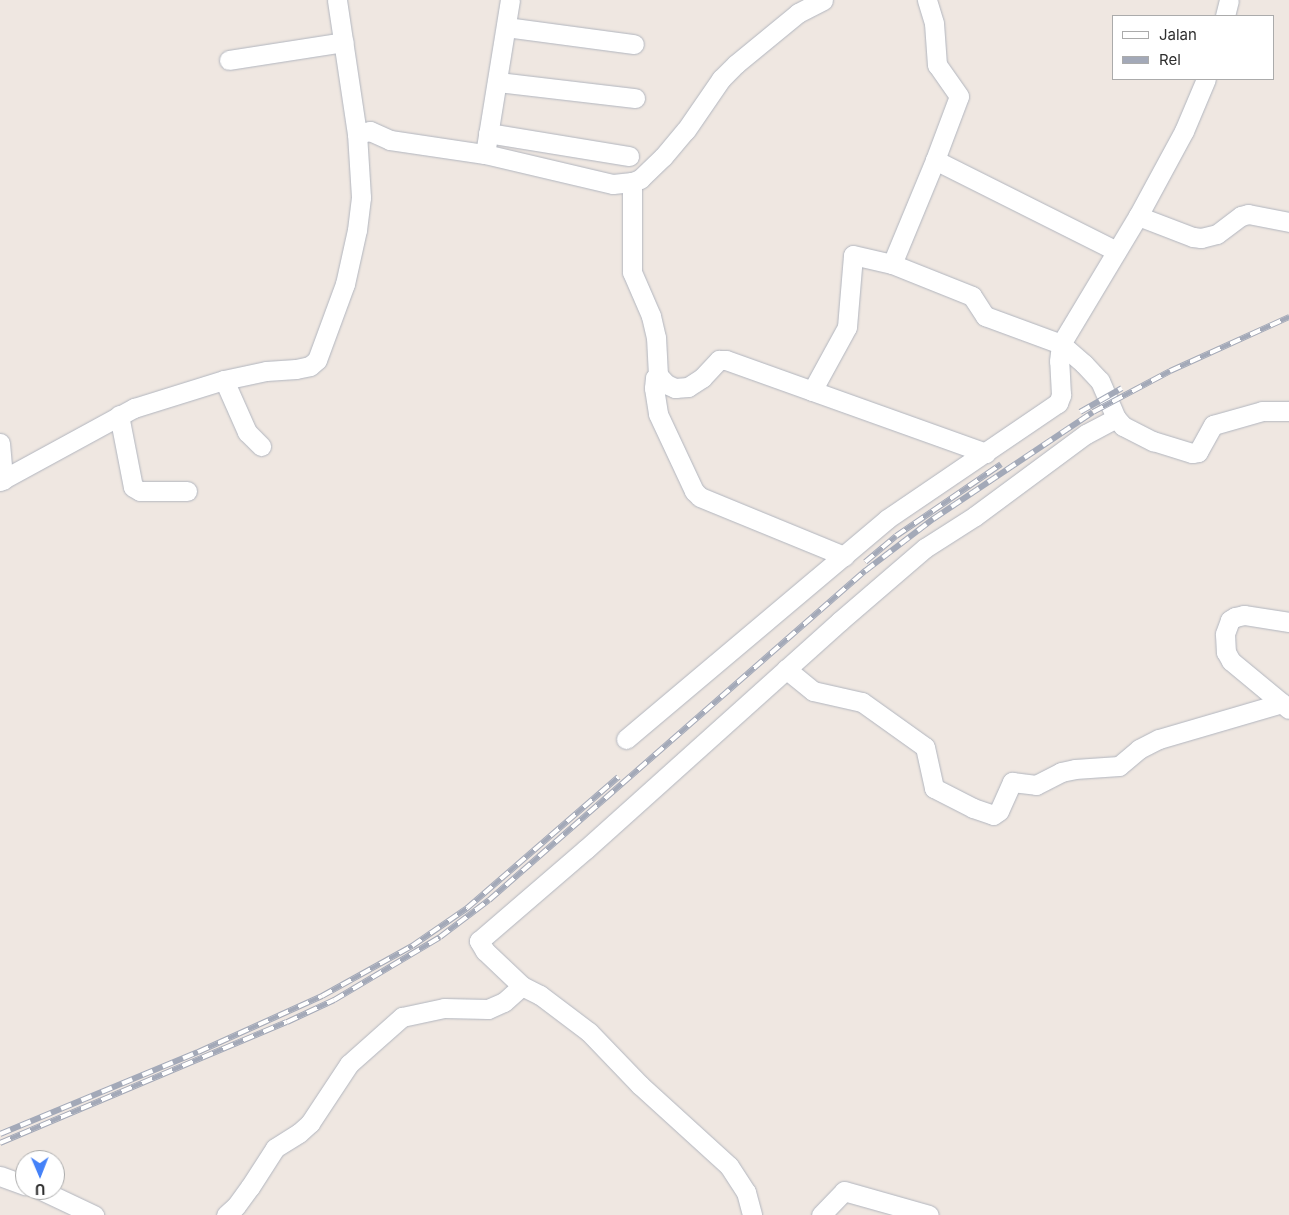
<!DOCTYPE html>
<style>
body{margin:0}
#map{position:relative;width:1289px;height:1215px;overflow:hidden;background:#efe7e1;font-family:Inter,sans-serif}
div>[style]{position:absolute}
.roads{filter:drop-shadow(0 0 1px #b1b5be) drop-shadow(0 0 1px #b1b5be)}
.minor>*{height:19px;margin:-9.5px;padding:0 9.5px;transform-origin:9.5px;border-radius:9.5px;background:#fff}
.rail>*{height:5.5px;margin-top:-2.75px;transform-origin:0;background:repeating-linear-gradient(90deg,#fff 0 11px,#a3a9b8 0 22px);box-sizing:border-box;border-block:1px solid #a3a9b8}
span{translate:-50% -50%;white-space:nowrap;text-align:center;line-height:1.15;-webkit-text-stroke:5px #fff;paint-order:stroke}
.legend{position:absolute;left:1112px;top:15px;width:162px;height:65px;box-sizing:border-box;background:#fff;border:1px solid #ababab;margin:0;padding:6px 9px;list-style:none;font-size:15px;color:#2e2e2e}
.legend li{display:flex;align-items:center;gap:10px;height:25px}
.legend b{width:25px;border:1px solid #ababab}
.north{position:absolute;left:15px;top:1150px;width:50px;height:50px;box-sizing:border-box;background:#fff;border:1px solid #ababab;border-radius:50%;rotate:179deg;font-size:14px;font-weight:700;line-height:20px;text-align:center;color:#2e2e2e}
.north::after{content:'';display:block;margin:auto;width:18px;height:22px;background:#4481f8;clip-path:polygon(50% 0,100% 100%,50% 72%,0 100%)}
</style>
<div id="map">
<div class="roads">
<div class="minor">
<i style="left:1225px;top:16px;width:16px;rotate:-76deg"></i>
<i style="left:506px;top:27px;width:129px;rotate:7.6deg"></i>
<i style="left:229px;top:60px;width:116px;rotate:-8.9deg"></i>
<i style="left:498px;top:82px;width:138px;rotate:6.7deg"></i>
<i style="left:488px;top:133px;width:143px;rotate:9.3deg"></i>
<i style="left:357px;top:134px;width:13px;rotate:-13deg"></i>
<i style="left:370px;top:131px;width:22px;rotate:24deg"></i>
<i style="left:390px;top:140px;width:96px;rotate:8.4deg"></i>
<i style="left:485px;top:154px;width:131px;rotate:13.2deg"></i>
<i style="left:613px;top:184px;width:19px;rotate:-6deg"></i>
<i style="left:632px;top:182px;width:9px;rotate:-21deg"></i>
<i style="left:640px;top:179px;width:32px;rotate:-44deg"></i>
<i style="left:663px;top:157px;width:35px;rotate:-50deg"></i>
<i style="left:686px;top:130px;width:62px;rotate:-55.5deg"></i>
<i style="left:721px;top:79px;width:21px;rotate:-45deg"></i>
<i style="left:736px;top:64px;width:80px;rotate:-39.4deg"></i>
<i style="left:798px;top:13px;width:28px;rotate:-27deg"></i>
<i style="left:485px;top:154px;width:156px;rotate:-80.8deg"></i>
<i style="left:935px;top:160px;width:203px;rotate:26.6deg"></i>
<i style="left:632px;top:182px;width:90px;rotate:90deg"></i>
<i style="left:632px;top:272px;width:48px;rotate:66.6deg"></i>
<i style="left:651px;top:316px;width:22px;rotate:77deg"></i>
<i style="left:656px;top:337px;width:38px;rotate:87deg"></i>
<i style="left:658px;top:375px;width:4px;rotate:135deg"></i>
<i style="left:655px;top:378px;width:10px;rotate:96deg"></i>
<i style="left:654px;top:388px;width:26px;rotate:81deg"></i>
<i style="left:658px;top:414px;width:85px;rotate:64.9deg"></i>
<i style="left:694px;top:491px;width:8px;rotate:45deg"></i>
<i style="left:700px;top:497px;width:156px;rotate:22.3deg"></i>
<i style="left:1138px;top:216px;width:59px;rotate:20.9deg"></i>
<i style="left:1193px;top:237px;width:8px;rotate:7deg"></i>
<i style="left:1201px;top:238px;width:16px;rotate:-14deg"></i>
<i style="left:1217px;top:234px;width:30px;rotate:-37deg"></i>
<i style="left:1241px;top:216px;width:7px;rotate:-16deg"></i>
<i style="left:1248px;top:214px;width:42px;rotate:11deg"></i>
<i style="left:892px;top:264px;width:113px;rotate:-67.5deg"></i>
<i style="left:935px;top:160px;width:68px;rotate:-69.4deg"></i>
<i style="left:959px;top:96px;width:38px;rotate:-125deg"></i>
<i style="left:937px;top:65px;width:42px;rotate:-94.1deg"></i>
<i style="left:934px;top:23px;width:24px;rotate:-107deg"></i>
<i style="left:658px;top:375px;width:12px;rotate:48deg"></i>
<i style="left:666px;top:384px;width:10px;rotate:24deg"></i>
<i style="left:675px;top:388px;width:13px;rotate:-4deg"></i>
<i style="left:688px;top:387px;width:17px;rotate:-33deg"></i>
<i style="left:702px;top:378px;width:25px;rotate:-47deg"></i>
<i style="left:719px;top:360px;width:7px"></i>
<i style="left:726px;top:360px;width:276px;rotate:19.7deg"></i>
<i style="left:224px;top:380px;width:57px;rotate:66.1deg"></i>
<i style="left:247px;top:432px;width:20px;rotate:45deg"></i>
<i style="left:812px;top:391px;width:73px;rotate:-61.3deg"></i>
<i style="left:847px;top:327px;width:72px;rotate:-85.2deg"></i>
<i style="left:853px;top:255px;width:40px;rotate:13deg"></i>
<i style="left:892px;top:264px;width:86px;rotate:21.8deg"></i>
<i style="left:972px;top:296px;width:24px;rotate:57deg"></i>
<i style="left:985px;top:316px;width:81px;rotate:20.2deg"></i>
<i style="left:1061px;top:344px;width:30px;rotate:41deg"></i>
<i style="left:1084px;top:364px;width:23px;rotate:47deg"></i>
<i style="left:1100px;top:381px;width:40px;rotate:66.6deg"></i>
<i style="left:119px;top:415px;width:73px;rotate:79deg"></i>
<i style="left:133px;top:487px;width:8px;rotate:30deg"></i>
<i style="left:140px;top:491px;width:47px"></i>
<i style="left:0;top:443px;width:37px;rotate:85deg"></i>
<i style="left:0;top:481px;width:153px;rotate:-28.6deg"></i>
<i style="left:134px;top:408px;width:94px;rotate:-17.3deg"></i>
<i style="left:224px;top:380px;width:43px;rotate:-12.1deg"></i>
<i style="left:266px;top:371px;width:30px;rotate:-4deg"></i>
<i style="left:296px;top:369px;width:14px;rotate:-12deg"></i>
<i style="left:310px;top:366px;width:9px;rotate:-41deg"></i>
<i style="left:317px;top:360px;width:81px;rotate:-69.8deg"></i>
<i style="left:345px;top:284px;width:55px;rotate:-77.5deg"></i>
<i style="left:357px;top:230px;width:33px;rotate:-83deg"></i>
<i style="left:361px;top:197px;width:63px;rotate:-93.6deg"></i>
<i style="left:357px;top:134px;width:135px;rotate:-98.5deg"></i>
<i style="left:1289px;top:622px;width:46px;rotate:-171.2deg"></i>
<i style="left:1244px;top:615px;width:9px;rotate:167deg"></i>
<i style="left:1235px;top:617px;width:6px;rotate:149deg"></i>
<i style="left:1230px;top:620px;width:15px;rotate:110deg"></i>
<i style="left:1225px;top:634px;width:18px;rotate:87deg"></i>
<i style="left:1226px;top:652px;width:10px;rotate:61deg"></i>
<i style="left:1231px;top:661px;width:75px;rotate:39.6deg"></i>
<i style="left:786px;top:669px;width:35px;rotate:39deg"></i>
<i style="left:813px;top:691px;width:50px;rotate:12.7deg"></i>
<i style="left:862px;top:702px;width:77px;rotate:35.5deg"></i>
<i style="left:925px;top:747px;width:42px;rotate:77.6deg"></i>
<i style="left:934px;top:788px;width:44px;rotate:27.1deg"></i>
<i style="left:973px;top:808px;width:21px;rotate:19deg"></i>
<i style="left:993px;top:815px;width:7px;rotate:-34deg"></i>
<i style="left:999px;top:811px;width:32px;rotate:-66deg"></i>
<i style="left:1012px;top:782px;width:24px;rotate:7deg"></i>
<i style="left:1036px;top:785px;width:28px;rotate:-27deg"></i>
<i style="left:1061px;top:772px;width:14px;rotate:-12deg"></i>
<i style="left:1075px;top:769px;width:44px;rotate:-3.9deg"></i>
<i style="left:1119px;top:766px;width:26px;rotate:-40deg"></i>
<i style="left:1139px;top:749px;width:22px;rotate:-27deg"></i>
<i style="left:1159px;top:739px;width:128px;rotate:-16.3deg"></i>
<i style="left:626px;top:739px;width:341px;rotate:-40.1deg"></i>
<i style="left:887px;top:519px;width:207px;rotate:-34.2deg"></i>
<i style="left:1058px;top:403px;width:9px;rotate:-69deg"></i>
<i style="left:1061px;top:395px;width:34px;rotate:-93deg"></i>
<i style="left:1059px;top:361px;width:17px;rotate:-83deg"></i>
<i style="left:1061px;top:344px;width:149px;rotate:-59deg"></i>
<i style="left:1138px;top:216px;width:97px;rotate:-61.6deg"></i>
<i style="left:1184px;top:131px;width:56px;rotate:-67.1deg"></i>
<i style="left:522px;top:986px;width:51px;rotate:-136.6deg"></i>
<i style="left:485px;top:951px;width:12px;rotate:-121deg"></i>
<i style="left:479px;top:941px;width:141px;rotate:-40.7deg"></i>
<i style="left:586px;top:849px;width:341px;rotate:-41.9deg"></i>
<i style="left:840px;top:621px;width:112px;rotate:-40.7deg"></i>
<i style="left:925px;top:548px;width:59px;rotate:-32.6deg"></i>
<i style="left:975px;top:516px;width:138px;rotate:-36.5deg"></i>
<i style="left:1086px;top:434px;width:34px;rotate:-28deg"></i>
<i style="left:1116px;top:418px;width:11px;rotate:49deg"></i>
<i style="left:1123px;top:426px;width:34px;rotate:27deg"></i>
<i style="left:1153px;top:441px;width:41px;rotate:17.1deg"></i>
<i style="left:1192px;top:453px;width:6px;rotate:-9deg"></i>
<i style="left:1198px;top:452px;width:31px;rotate:-61deg"></i>
<i style="left:1213px;top:425px;width:51px;rotate:-15.9deg"></i>
<i style="left:1262px;top:411px;width:27px"></i>
<i style="left:0;top:1176px;width:27px;rotate:20deg"></i>
<i style="left:41px;top:1190px;width:59px;rotate:25.3deg"></i>
<i style="left:226px;top:1215px;width:13px;rotate:-42deg"></i>
<i style="left:236px;top:1206px;width:24px;rotate:-54deg"></i>
<i style="left:250px;top:1187px;width:46px;rotate:-57.3deg"></i>
<i style="left:275px;top:1148px;width:28px;rotate:-32deg"></i>
<i style="left:299px;top:1133px;width:15px;rotate:-42deg"></i>
<i style="left:310px;top:1123px;width:71px;rotate:-56.5deg"></i>
<i style="left:349px;top:1064px;width:71px;rotate:-41.6deg"></i>
<i style="left:402px;top:1017px;width:43px;rotate:-12.1deg"></i>
<i style="left:444px;top:1008px;width:44px;rotate:1.3deg"></i>
<i style="left:488px;top:1009px;width:17px;rotate:-24deg"></i>
<i style="left:504px;top:1002px;width:24px;rotate:-42deg"></i>
<i style="left:522px;top:986px;width:20px;rotate:27deg"></i>
<i style="left:540px;top:995px;width:61px;rotate:37.1deg"></i>
<i style="left:589px;top:1032px;width:74px;rotate:46.1deg"></i>
<i style="left:640px;top:1085px;width:120px;rotate:42.3deg"></i>
<i style="left:729px;top:1166px;width:31px;rotate:57deg"></i>
<i style="left:746px;top:1192px;width:24px;rotate:75deg"></i>
<i style="left:821px;top:1215px;width:33px;rotate:-46deg"></i>
<i style="left:844px;top:1191px;width:88px;rotate:15.8deg"></i>
</div>
</div>
<div class="rail">
<i style="left:1080px;top:412px;width:48px;rotate:-29.7deg"></i>
<i style="left:865px;top:562px;width:40px;rotate:-40deg"></i>
<i style="left:896px;top:536px;width:127px;rotate:-34.4deg"></i>
<i style="left:0;top:1134px;width:214px;rotate:-22.5deg"></i>
<i style="left:198px;top:1052px;width:136px;rotate:-24.3deg"></i>
<i style="left:322px;top:996px;width:103px;rotate:-29.1deg"></i>
<i style="left:412px;top:946px;width:67px;rotate:-34.6deg"></i>
<i style="left:467px;top:908px;width:200px;rotate:-40.9deg"></i>
<i style="left:0;top:1143px;width:311px;rotate:-22.9deg"></i>
<i style="left:287px;top:1022px;width:52px;rotate:-25.1deg"></i>
<i style="left:334px;top:1000px;width:123px;rotate:-30.7deg"></i>
<i style="left:440px;top:937px;width:61px;rotate:-37.1deg"></i>
<i style="left:489px;top:900px;width:500px;rotate:-41.2deg"></i>
<i style="left:865px;top:571px;width:86px;rotate:-37.4deg"></i>
<i style="left:933px;top:519px;width:192px;rotate:-33.8deg"></i>
<i style="left:1093px;top:412px;width:87px;rotate:-28deg"></i>
<i style="left:1170px;top:371px;width:131px;rotate:-24.4deg"></i>
</div>
<ul class="legend">
<li><b style="height:6px;background:#fff"></b>Jalan</li>
<li><b style="height:6px;background:#a3a9b8"></b>Rel</li>
</ul>
<div class="north">U</div>
</div>
